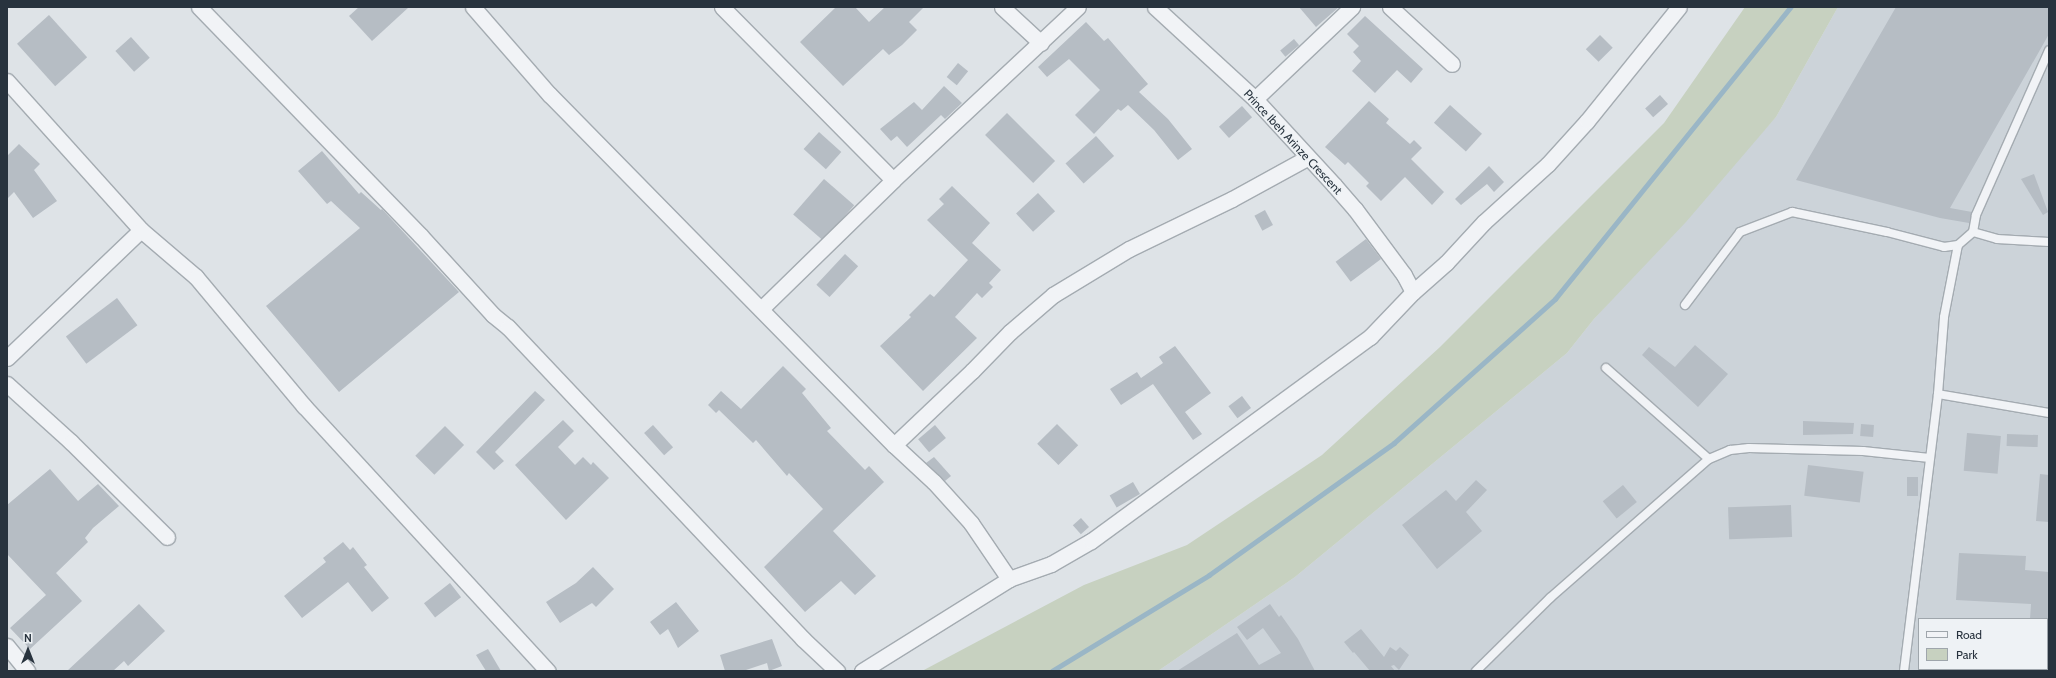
<!DOCTYPE html>
<html>
<head>
<meta charset="utf-8">
<style>
	body { margin:0 }
	#map { position:relative; width:2056px; height:678px; overflow:hidden; background:#dee3e7; font-family:Cabin,sans-serif }
	div>[style] { position:absolute }
	.built>* { inset:0; background:#ccd3d9 }
	.green>* { inset:0; background:#c7d1c0 }
	.stream>* { height:4.5px; margin:-2.25px; padding:0 2.25px; transform-origin:2.25px; border-radius:2.25px; background:#9ab6c6 }
	.building>* { inset:0; background:#b6bdc4; transform-origin:0 0 }
	.roads { filter:drop-shadow(1px 0 #a4abb1) drop-shadow(-1px 0 #a4abb1) drop-shadow(0 1px #a4abb1) drop-shadow(0 -1px #a4abb1) }
	.service>* { height:8px; margin:-4px; padding:0 4px; transform-origin:4px; border-radius:4px; background:#f1f3f6 }
	.minor>* { height:15px; margin:-7.5px; padding:0 7.5px; transform-origin:7.5px; border-radius:7.5px; background:#f1f3f6 }
	span { translate:-50% -50%; white-space:nowrap; text-align:center; line-height:1.15; -webkit-text-stroke:3px #eef2f5; paint-order:stroke }
	.street-label { font-size:12px; color:#28333e }
	.frame { position:absolute; inset:0; border:8px solid #28333e; pointer-events:none }
	.legend { position:absolute; left:1918px; top:618px; width:130px; height:52px; box-sizing:border-box; background:#eef2f5; border:1px solid #9fa6ac; margin:0; padding:5px 7px; list-style:none; font-size:12px; color:#28333e }
	.legend li { display:flex; align-items:center; gap:8px; height:20px }
	.legend b { width:20px; border:1px solid #9fa6ac }
	.north { position:absolute; left:8px; top:630px; width:40px; height:40px; -webkit-text-stroke:3px #eef2f5; paint-order:stroke; rotate:0deg; font-size:11px; font-weight:700; line-height:16px; text-align:center; color:#28333e }
	.north::after { content:''; display:block; margin:auto; width:14px; height:18px; background:#28333e; clip-path:polygon(50% 0,100% 100%,50% 72%,0 100%) }
</style>
</head>
<body>
<div id="map">
	<div class="built">
		<i style="clip-path:polygon(evenodd,1838px 7px,2049px 7px,2049px 671px,1158px 671px,1295px 577px,1567px 353px,1594px 319px,1776px 117px,1838px 7px,1919px 619px,2047px 619px,2047px 669px,1919px 669px,1919px 619px)"></i>
	</div>
	<div class="green">
		<i style="clip-path:polygon(1745px 7px,1838px 7px,1776px 117px,1686px 222px,1594px 319px,1567px 353px,1295px 577px,1158px 671px,922px 671px,1084px 585px,1187px 545px,1322px 455px,1440px 347px,1664px 123px)"></i>
	</div>
	<div class="stream">
		<i style="left:1052px;top:671px;width:184px;rotate:-31.4deg"></i>
		<i style="left:1209px;top:575px;width:227px;rotate:-35.5deg"></i>
		<i style="left:1394px;top:443px;width:216px;rotate:-41.8deg"></i>
		<i style="left:1555px;top:299px;width:375px;rotate:-51.1deg"></i>
	</div>
	<div class="building">
		<i style="clip-path:polygon(359px 7px,409px 7px,372px 41px,349px 16px)"></i>
		<i style="clip-path:polygon(836px 7px,855px 7px,869px 22px,885px 7px,924px 7px,909px 22px,917px 30px,902px 45px,889px 55px,883px 49px,843px 86px,800px 42px)"></i>
		<i style="clip-path:polygon(1299px 7px,1339px 7px,1316px 27px)"></i>
		<i style="clip-path:polygon(1896px 7px,2049px 7px,2049px 34px,1950px 208px,1972px 212px,1969px 223px,1940px 218px,1796px 180px)"></i>
		<i style="left:49px;top:15px;width:57px;height:43px;rotate:48deg"></i>
		<i style="clip-path:polygon(1365px 16px,1423px 69px,1411px 83px,1397px 70px,1375px 93px,1352px 71px,1361px 61px,1353px 52px,1359px 46px,1347px 34px)"></i>
		<i style="clip-path:polygon(1086px 22px,1104px 41px,1108px 38px,1148px 84px,1139px 92px,1168px 119px,1192px 149px,1178px 160px,1154px 130px,1128px 105px,1121px 111px,1118px 109px,1094px 134px,1075px 115px,1100px 90px,1069px 59px,1047px 77px,1038px 67px)"></i>
		<i style="left:1600px;top:35px;width:18px;height:20px;rotate:45deg"></i>
		<i style="left:131px;top:37px;width:28px;height:21px;rotate:48deg"></i>
		<i style="left:1294px;top:39px;width:8px;height:18px;rotate:50deg"></i>
		<i style="left:958px;top:63px;width:13px;height:18px;rotate:39deg"></i>
		<i style="clip-path:polygon(944px 86px,962px 103px,945px 119px,941px 115px,907px 147px,897px 136px,891px 141px,880px 129px,914px 102px,922px 110px)"></i>
		<i style="left:1660px;top:95px;width:12px;height:20px;rotate:48deg"></i>
		<i style="clip-path:polygon(1369px 101px,1389px 119px,1386px 123px,1410px 144px,1414px 140px,1422px 148px,1411px 159px,1444px 192px,1432px 205px,1405px 177px,1381px 201px,1366px 186px,1369px 183px,1348px 162px,1345px 165px,1325px 147px)"></i>
		<i style="left:1450px;top:105px;width:43px;height:24px;rotate:42deg"></i>
		<i style="left:1242px;top:106px;width:15px;height:31px;rotate:48deg"></i>
		<i style="left:1007px;top:113px;width:68px;height:31px;rotate:45deg"></i>
		<i style="left:819px;top:132px;width:30px;height:23px;rotate:42deg"></i>
		<i style="left:1096px;top:136px;width:27px;height:41px;rotate:48deg"></i>
		<i style="clip-path:polygon(19px 144px,40px 164px,34px 170px,57px 201px,33px 218px,14px 192px,7px 199px,7px 156px)"></i>
		<i style="clip-path:polygon(322px 151px,359px 194px,361px 192px,381px 210px,382px 209px,459px 292px,339px 392px,266px 306px,360px 228px,331px 201px,327px 204px,298px 171px)"></i>
		<i style="clip-path:polygon(1489px 166px,1504px 182px,1494px 192px,1487px 184px,1461px 205px,1455px 199px)"></i>
		<i style="clip-path:polygon(2034px 174px,2048px 212px,2043px 215px,2021px 179px)"></i>
		<i style="left:824px;top:179px;width:40px;height:47px;rotate:41deg"></i>
		<i style="clip-path:polygon(952px 186px,990px 223px,972px 243px,1001px 270px,989px 283px,993px 287px,982px 298px,977px 293px,955px 317px,977px 338px,923px 391px,880px 346px,911px 317px,909px 315px,930px 294px,934px 297px,968px 260px,927px 220px,944px 204px,939px 199px)"></i>
		<i style="left:1038px;top:193px;width:25px;height:30px;rotate:47deg"></i>
		<i style="left:1265px;top:210px;width:17px;height:12px;rotate:62deg"></i>
		<i style="left:1366px;top:239px;width:25px;height:38px;rotate:53deg"></i>
		<i style="left:845px;top:254px;width:18px;height:42px;rotate:43deg"></i>
		<i style="left:117px;top:298px;width:34px;height:64px;rotate:53deg"></i>
		<i style="clip-path:polygon(1695px 345px,1728px 374px,1698px 407px,1642px 355px,1649px 347px,1675px 367px)"></i>
		<i style="clip-path:polygon(1175px 346px,1211px 393px,1185px 412px,1202px 434px,1193px 440px,1153px 384px,1121px 405px,1110px 389px,1137px 372px,1141px 378px,1163px 363px,1159px 357px)"></i>
		<i style="clip-path:polygon(783px 366px,806px 389px,802px 393px,831px 428px,827px 431px,865px 470px,869px 466px,884px 482px,833px 531px,876px 576px,855px 595px,841px 581px,805px 612px,764px 567px,823px 509px,789px 473px,787px 476px,756px 440px,753px 443px,719px 410px,716px 413px,708px 405px,721px 391px,741px 409px)"></i>
		<i style="clip-path:polygon(535px 391px,545px 400px,495px 452px,504px 461px,494px 470px,476px 452px)"></i>
		<i style="left:1242px;top:396px;width:15px;height:17px;rotate:53deg"></i>
		<i style="clip-path:polygon(563px 420px,574px 431px,558px 447px,575px 465px,583px 457px,591px 465px,593px 462px,609px 478px,566px 520px,515px 465px)"></i>
		<i style="clip-path:polygon(1803px 421px,1854px 423px,1853px 434px,1803px 435px)"></i>
		<i style="left:1057px;top:424px;width:30px;height:28px;rotate:45deg"></i>
		<i style="left:1861px;top:424px;width:13px;height:12px;rotate:4deg"></i>
		<i style="left:653px;top:425px;width:30px;height:12px;rotate:48deg"></i>
		<i style="left:935px;top:425px;width:17px;height:22px;rotate:50deg"></i>
		<i style="left:445px;top:426px;width:27px;height:42px;rotate:45deg"></i>
		<i style="left:1967px;top:433px;width:34px;height:38px;rotate:5deg"></i>
		<i style="left:2007px;top:434px;width:31px;height:12px;rotate:2deg"></i>
		<i style="clip-path:polygon(934px 457px,951px 476px,945px 481px,926px 463px)"></i>
		<i style="left:1808px;top:465px;width:56px;height:31px;rotate:7deg"></i>
		<i style="clip-path:polygon(50px 469px,78px 501px,98px 484px,119px 506px,93px 528px,85px 538px,88px 542px,56px 573px,82px 601px,30px 649px,10px 628px,46px 595px,7px 554px,7px 505px)"></i>
		<i style="clip-path:polygon(2040px 474px,2049px 475px,2049px 522px,2036px 521px)"></i>
		<i style="left:1907px;top:477px;width:11px;height:19px"></i>
		<i style="clip-path:polygon(1476px 480px,1487px 490px,1466px 512px,1482px 531px,1437px 569px,1402px 525px,1446px 490px,1456px 501px)"></i>
		<i style="left:1133px;top:482px;width:14px;height:27px;rotate:60deg"></i>
		<i style="left:1623px;top:485px;width:22px;height:26px;rotate:51deg"></i>
		<i style="left:1791px;top:505px;width:32px;height:63px;rotate:88deg"></i>
		<i style="left:1081px;top:518px;width:12px;height:11px;rotate:48deg"></i>
		<i style="clip-path:polygon(343px 542px,350px 550px,353px 547px,367px 565px,364px 567px,389px 598px,372px 612px,348px 582px,302px 618px,284px 596px,326px 562px,323px 558px)"></i>
		<i style="clip-path:polygon(1959px 553px,2026px 556px,2025px 570px,2049px 572px,2049px 619px,2030px 619px,2031px 604px,1956px 600px)"></i>
		<i style="clip-path:polygon(593px 567px,614px 589px,596px 607px,592px 603px,560px 623px,546px 602px,576px 583px)"></i>
		<i style="left:450px;top:583px;width:18px;height:33px;rotate:52deg"></i>
		<i style="clip-path:polygon(676px 602px,699px 631px,678px 648px,668px 629px,660px 635px,650px 622px)"></i>
		<i style="clip-path:polygon(139px 604px,165px 631px,128px 666px,124px 661px,113px 671px,67px 671px)"></i>
		<i style="clip-path:polygon(1270px 604px,1279px 617px,1281px 615px,1298px 639px,1315px 671px,1177px 671px,1237px 633px,1259px 665px,1281px 653px,1263px 628px,1247px 640px,1237px 627px)"></i>
		<i style="clip-path:polygon(1361px 629px,1384px 657px,1390px 647px,1396px 651px,1400px 647px,1409px 655px,1399px 670px,1394px 665px,1391px 666px,1395px 671px,1370px 671px,1354px 652px,1353px 653px,1344px 642px)"></i>
		<i style="clip-path:polygon(772px 639px,782px 666px,769px 671px,767px 663px,743px 671px,725px 671px,720px 655px)"></i>
		<i style="clip-path:polygon(488px 649px,501px 671px,486px 671px,476px 655px)"></i>
	</div>
	<div class="roads">
		<div class="service">
			<i style="left:1973px;top:232px;width:25px;rotate:16deg"></i>
			<i style="left:1997px;top:239px;width:52px;rotate:3.3deg"></i>
			<i style="left:1685px;top:305px;width:91px;rotate:-53deg"></i>
			<i style="left:1740px;top:232px;width:56px;rotate:-21deg"></i>
			<i style="left:1792px;top:212px;width:97px;rotate:11.9deg"></i>
			<i style="left:1887px;top:232px;width:59px;rotate:14.7deg"></i>
			<i style="left:1944px;top:247px;width:14px;rotate:-8deg"></i>
			<i style="left:1606px;top:368px;width:137px;rotate:41.5deg"></i>
			<i style="left:1938px;top:394px;width:113px;rotate:9.7deg"></i>
			<i style="left:1476px;top:671px;width:104px;rotate:-44.6deg"></i>
			<i style="left:1550px;top:598px;width:211px;rotate:-41.2deg"></i>
			<i style="left:1709px;top:459px;width:23px;rotate:-23deg"></i>
			<i style="left:1730px;top:450px;width:19px;rotate:-6deg"></i>
			<i style="left:1749px;top:448px;width:114px;rotate:1.5deg"></i>
			<i style="left:1863px;top:451px;width:67px;rotate:6deg"></i>
			<i style="left:1904px;top:671px;width:279px;rotate:-83deg"></i>
			<i style="left:1938px;top:394px;width:77px;rotate:-85.5deg"></i>
			<i style="left:1944px;top:317px;width:73px;rotate:-79deg"></i>
			<i style="left:1958px;top:245px;width:20px;rotate:-41deg"></i>
			<i style="left:1973px;top:232px;width:17px;rotate:-80deg"></i>
			<i style="left:1976px;top:215px;width:180px;rotate:-66.1deg"></i>
		</div>
		<div class="minor">
			<i style="left:199px;top:7px;width:318px;rotate:45.9deg"></i>
			<i style="left:420px;top:235px;width:108px;rotate:47.6deg"></i>
			<i style="left:493px;top:315px;width:19px;rotate:39deg"></i>
			<i style="left:508px;top:327px;width:429px;rotate:46.6deg"></i>
			<i style="left:803px;top:639px;width:47px;rotate:43.3deg"></i>
			<i style="left:473px;top:7px;width:116px;rotate:48.9deg"></i>
			<i style="left:549px;top:94px;width:492px;rotate:45.5deg"></i>
			<i style="left:894px;top:445px;width:54px;rotate:42.8deg"></i>
			<i style="left:934px;top:482px;width:55px;rotate:47.9deg"></i>
			<i style="left:971px;top:523px;width:68px;rotate:55.8deg"></i>
			<i style="left:722px;top:7px;width:243px;rotate:45.3deg"></i>
			<i style="left:1002px;top:7px;width:53px;rotate:42.7deg"></i>
			<i style="left:1155px;top:7px;width:136px;rotate:42.6deg"></i>
			<i style="left:1255px;top:99px;width:117px;rotate:47.4deg"></i>
			<i style="left:1334px;top:185px;width:32px;rotate:49deg"></i>
			<i style="left:1355px;top:209px;width:82px;rotate:53.4deg"></i>
			<i style="left:1404px;top:275px;width:19px;rotate:62deg"></i>
			<i style="left:1390px;top:7px;width:84px;rotate:42.6deg"></i>
			<i style="left:7px;top:81px;width:200px;rotate:48deg"></i>
			<i style="left:141px;top:230px;width:72px;rotate:40.5deg"></i>
			<i style="left:196px;top:277px;width:168px;rotate:50.1deg"></i>
			<i style="left:304px;top:406px;width:360px;rotate:47.4deg"></i>
			<i style="left:1255px;top:99px;width:134px;rotate:-43.5deg"></i>
			<i style="left:761px;top:309px;width:185px;rotate:-44.3deg"></i>
			<i style="left:893px;top:180px;width:253px;rotate:-43.1deg"></i>
			<i style="left:7px;top:358px;width:185px;rotate:-43.7deg"></i>
			<i style="left:7px;top:384px;width:86px;rotate:42.2deg"></i>
			<i style="left:71px;top:442px;width:135px;rotate:44.7deg"></i>
			<i style="left:894px;top:445px;width:108px;rotate:-43.5deg"></i>
			<i style="left:972px;top:371px;width:54px;rotate:-45.7deg"></i>
			<i style="left:1010px;top:332px;width:57px;rotate:-40.7deg"></i>
			<i style="left:1053px;top:295px;width:89px;rotate:-31.2deg"></i>
			<i style="left:1129px;top:249px;width:114px;rotate:-25.9deg"></i>
			<i style="left:1232px;top:199px;width:85px;rotate:-28.7deg"></i>
			<i style="left:7px;top:646px;width:32px;rotate:51deg"></i>
			<i style="left:862px;top:671px;width:173px;rotate:-32deg"></i>
			<i style="left:1009px;top:579px;width:45px;rotate:-19.7deg"></i>
			<i style="left:1051px;top:564px;width:46px;rotate:-29.9deg"></i>
			<i style="left:1091px;top:541px;width:346px;rotate:-36.2deg"></i>
			<i style="left:1370px;top:337px;width:62px;rotate:-46.3deg"></i>
			<i style="left:1413px;top:292px;width:44px;rotate:-41.3deg"></i>
			<i style="left:1446px;top:263px;width:56px;rotate:-47.2deg"></i>
			<i style="left:1484px;top:222px;width:86px;rotate:-42.2deg"></i>
			<i style="left:1548px;top:164px;width:58px;rotate:-47.8deg"></i>
			<i style="left:1587px;top:121px;width:146px;rotate:-51.1deg"></i>
		</div>
	</div>
	<div class="street-label">
		<span style="left:1293px;top:142px;rotate:47deg">Prince Ibeh Arinze Crescent</span>
	</div>
	<div class="frame"></div>
	<ul class="legend">
	<li><b style="height:5px;background:#f1f3f6"></b>Road</li>
	<li><b style="height:11px;background:#c7d1c0"></b>Park</li>
	</ul>
	<div class="north">N</div>
</div>
</body>
</html>
